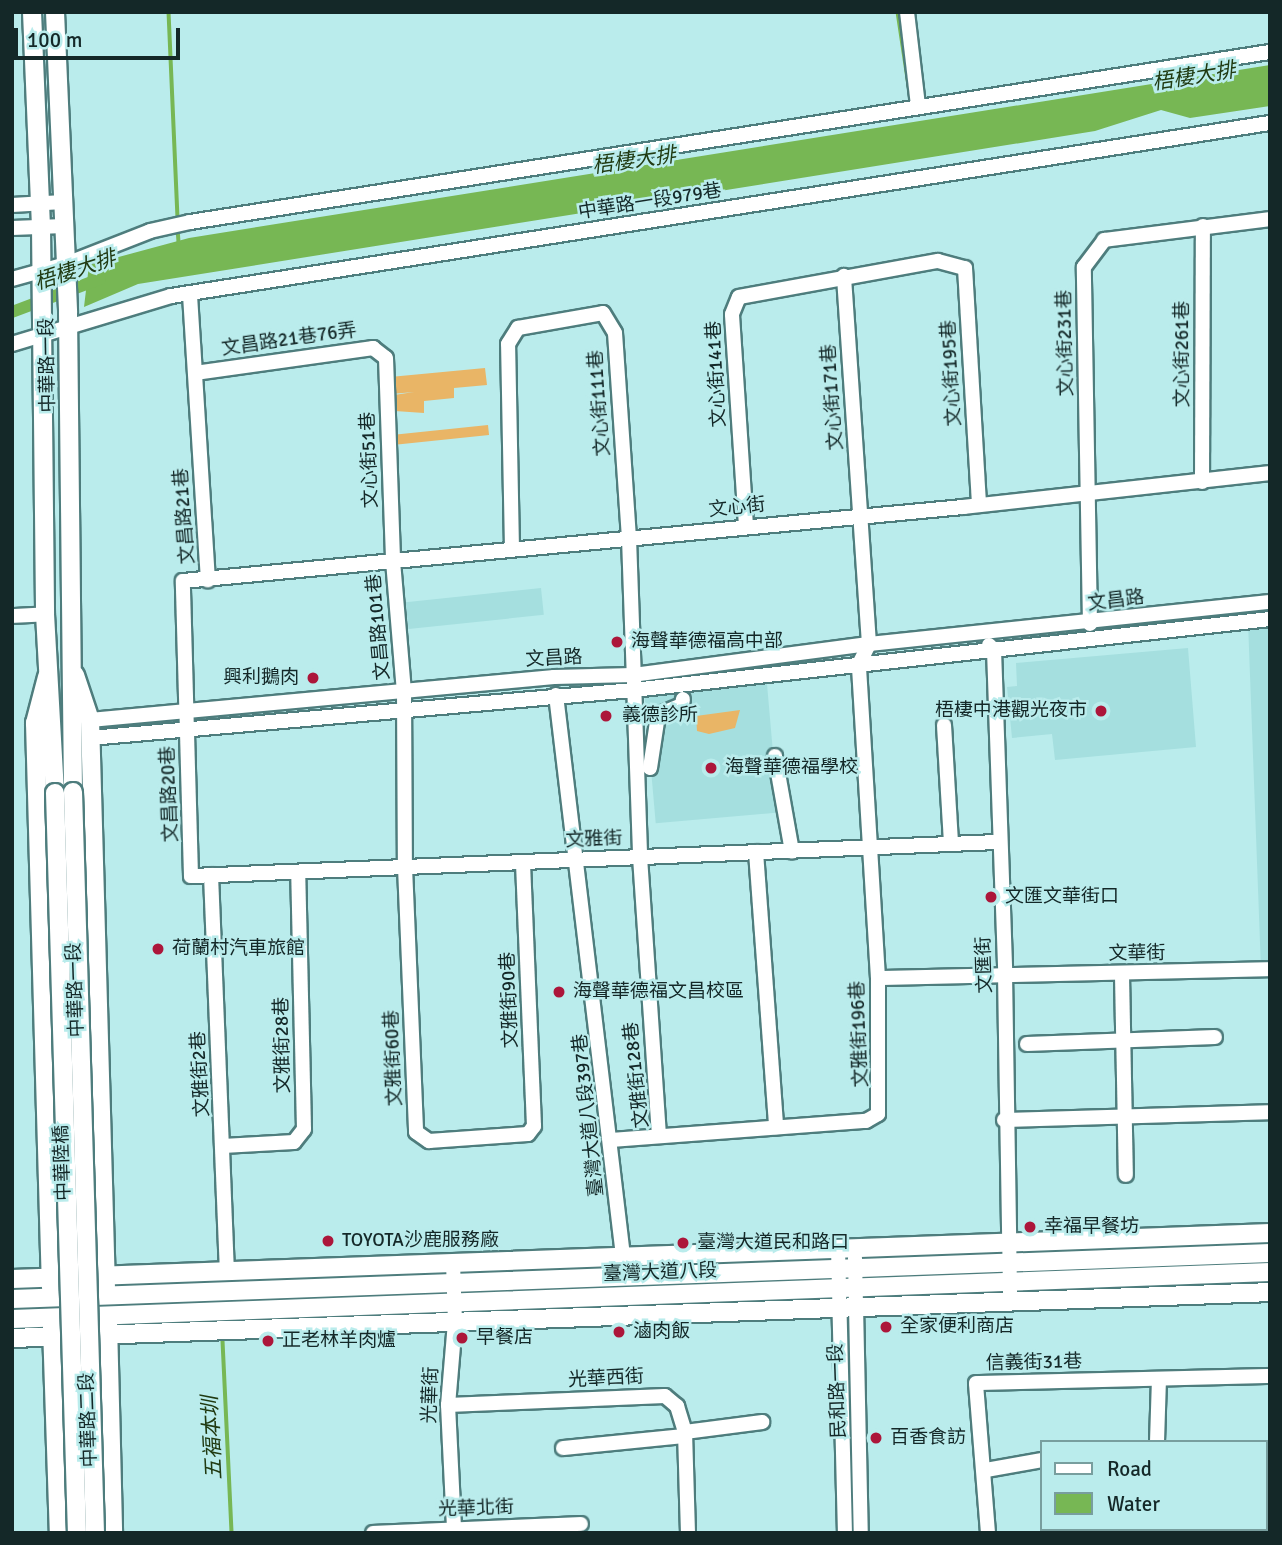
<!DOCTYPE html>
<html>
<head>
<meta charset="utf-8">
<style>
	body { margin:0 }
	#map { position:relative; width:1282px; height:1545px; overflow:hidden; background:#baecec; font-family:Signika,"Noto Sans TC",sans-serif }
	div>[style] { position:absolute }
	.built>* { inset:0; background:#a5dfdf; transform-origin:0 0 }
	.green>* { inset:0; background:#e9b566; transform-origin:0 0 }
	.water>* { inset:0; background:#77b754 }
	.stream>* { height:3.5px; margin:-1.75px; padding:0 1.75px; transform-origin:1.75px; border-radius:1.75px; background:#77b754 }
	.canal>* { height:12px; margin:-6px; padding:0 6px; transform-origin:6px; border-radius:6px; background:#77b754 }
	.roads { filter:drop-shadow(2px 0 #4e7d7d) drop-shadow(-2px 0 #4e7d7d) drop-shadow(0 2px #4e7d7d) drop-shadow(0 -2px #4e7d7d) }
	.minor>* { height:14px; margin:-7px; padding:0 7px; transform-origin:7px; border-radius:7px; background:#fff }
	.major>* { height:18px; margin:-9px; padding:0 9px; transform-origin:9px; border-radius:9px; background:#fff }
	.bridges { filter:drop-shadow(2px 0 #4e7d7d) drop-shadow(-2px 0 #4e7d7d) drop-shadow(0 2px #4e7d7d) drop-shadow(0 -2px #4e7d7d) }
	.major-bridge>* { height:18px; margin:-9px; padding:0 9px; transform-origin:9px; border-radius:9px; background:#fff }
	.dots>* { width:19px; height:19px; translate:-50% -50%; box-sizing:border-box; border:4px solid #baecec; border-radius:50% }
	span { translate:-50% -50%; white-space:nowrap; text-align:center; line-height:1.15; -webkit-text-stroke:5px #baecec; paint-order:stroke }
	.street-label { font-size:19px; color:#142828 }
	.poi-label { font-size:19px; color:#142828 }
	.left { translate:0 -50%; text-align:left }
	.right { translate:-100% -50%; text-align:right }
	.water-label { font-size:21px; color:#203a12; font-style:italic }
	.frame { position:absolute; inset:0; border:14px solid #142828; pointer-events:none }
	.legend { position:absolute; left:1040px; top:1440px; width:228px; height:91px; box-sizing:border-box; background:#baecec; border:2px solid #789e9e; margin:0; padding:9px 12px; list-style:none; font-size:21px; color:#142828 }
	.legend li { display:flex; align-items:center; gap:14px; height:35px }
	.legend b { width:35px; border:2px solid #789e9e }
	.scale { position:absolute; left:14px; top:28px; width:166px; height:32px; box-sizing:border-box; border:4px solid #142828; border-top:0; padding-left:9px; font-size:21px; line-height:24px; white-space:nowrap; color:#142828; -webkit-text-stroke:5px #baecec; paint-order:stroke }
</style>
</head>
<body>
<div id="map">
	<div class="built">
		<i style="left:541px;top:588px;width:27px;height:136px;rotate:84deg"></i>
		<i style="clip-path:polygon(1270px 620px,1270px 969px,1261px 969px,1248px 622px)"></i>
		<i style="clip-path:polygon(1188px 648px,1196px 747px,1055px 760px,1052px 734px,1012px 738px,1007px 687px,1017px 686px,1016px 663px)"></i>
		<i style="left:767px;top:684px;width:129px;height:123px;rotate:85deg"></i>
	</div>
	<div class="green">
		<i style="clip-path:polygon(485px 368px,487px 385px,454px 388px,454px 398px,424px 401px,424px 413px,395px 411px,394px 395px,414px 392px,391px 394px,390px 377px)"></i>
		<i style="left:488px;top:425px;width:10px;height:92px;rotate:84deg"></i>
		<i style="clip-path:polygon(740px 710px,735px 728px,709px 734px,697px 731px,696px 716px)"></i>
	</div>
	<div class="water">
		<i style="clip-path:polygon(1270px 65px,1270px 106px,1190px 118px,1161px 110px,1095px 131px,138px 284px,84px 307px,89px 265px,189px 238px)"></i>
	</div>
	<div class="stream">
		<i style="left:169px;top:12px;width:208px;rotate:87.5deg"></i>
		<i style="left:898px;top:12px;width:75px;rotate:81.5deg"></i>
		<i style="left:178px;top:228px;width:16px;rotate:86deg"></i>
		<i style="left:223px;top:1341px;width:192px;rotate:87.3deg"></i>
	</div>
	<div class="canal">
		<i style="left:12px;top:312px;width:94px;rotate:-20.6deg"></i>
	</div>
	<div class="roads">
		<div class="minor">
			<i style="left:907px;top:12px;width:95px;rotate:83.3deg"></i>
			<i style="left:12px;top:205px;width:51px;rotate:-3.4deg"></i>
			<i style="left:12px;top:228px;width:52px;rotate:-2.2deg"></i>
			<i style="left:12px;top:279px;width:56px;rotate:-15.5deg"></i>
			<i style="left:66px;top:264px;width:90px;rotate:-21.4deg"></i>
			<i style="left:150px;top:231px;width:41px;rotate:-12.7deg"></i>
			<i style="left:190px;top:222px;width:1093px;rotate:-8.95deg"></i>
			<i style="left:190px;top:295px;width:286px;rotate:86.4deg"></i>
			<i style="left:12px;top:344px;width:166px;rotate:-16.8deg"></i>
			<i style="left:171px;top:296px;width:1113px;rotate:-8.95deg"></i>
			<i style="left:195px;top:373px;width:180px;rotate:-8deg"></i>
			<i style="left:373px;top:348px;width:16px;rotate:38deg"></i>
			<i style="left:386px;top:358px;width:203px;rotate:88deg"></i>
			<i style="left:393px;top:561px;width:130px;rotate:85.2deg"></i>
			<i style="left:404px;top:691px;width:176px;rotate:89.7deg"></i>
			<i style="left:405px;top:867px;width:265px;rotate:87.6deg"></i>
			<i style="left:416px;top:1132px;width:16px;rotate:35deg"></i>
			<i style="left:429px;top:1141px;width:99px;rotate:-4deg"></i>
			<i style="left:528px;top:1134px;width:10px;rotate:-53deg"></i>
			<i style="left:534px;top:1126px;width:264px;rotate:-92.4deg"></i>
			<i style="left:1202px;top:482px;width:256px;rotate:-89.8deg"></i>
			<i style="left:746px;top:526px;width:212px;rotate:-93.8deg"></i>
			<i style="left:732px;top:314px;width:18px;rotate:-68deg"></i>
			<i style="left:739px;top:297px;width:202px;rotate:-10.3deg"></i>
			<i style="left:938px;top:261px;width:28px;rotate:15deg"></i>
			<i style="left:965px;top:268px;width:237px;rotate:86.6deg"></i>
			<i style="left:512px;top:549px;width:205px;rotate:-91.1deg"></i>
			<i style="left:508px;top:344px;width:19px;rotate:-58deg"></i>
			<i style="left:518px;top:328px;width:86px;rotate:-10deg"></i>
			<i style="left:603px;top:313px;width:23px;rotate:59deg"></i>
			<i style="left:615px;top:333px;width:205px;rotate:86.1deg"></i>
			<i style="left:629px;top:538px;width:319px;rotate:88deg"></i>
			<i style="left:640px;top:857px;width:278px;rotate:86.1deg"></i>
			<i style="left:12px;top:616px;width:33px;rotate:-3deg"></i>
			<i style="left:1090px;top:624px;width:357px;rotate:-91deg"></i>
			<i style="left:1084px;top:267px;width:34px;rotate:-53deg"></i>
			<i style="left:1104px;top:240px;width:167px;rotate:-7.2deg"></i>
			<i style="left:989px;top:645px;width:7px;rotate:45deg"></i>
			<i style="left:994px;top:650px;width:323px;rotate:88deg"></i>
			<i style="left:1005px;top:973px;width:329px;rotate:89.1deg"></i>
			<i style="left:556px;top:695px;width:565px;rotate:83.19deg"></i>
			<i style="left:623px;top:1256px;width:26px;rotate:127deg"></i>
			<i style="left:90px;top:720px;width:466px;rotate:-5.3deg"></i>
			<i style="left:554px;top:677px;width:79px;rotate:-1.5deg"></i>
			<i style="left:633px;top:675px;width:238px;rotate:-7.5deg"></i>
			<i style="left:869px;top:644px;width:403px;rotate:-6deg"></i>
			<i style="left:944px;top:725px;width:119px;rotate:86.6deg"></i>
			<i style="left:90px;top:738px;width:545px;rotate:-5.05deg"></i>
			<i style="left:633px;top:690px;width:641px;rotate:-6.36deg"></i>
			<i style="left:775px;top:756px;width:97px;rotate:79.9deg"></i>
			<i style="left:650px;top:768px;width:54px;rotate:-81.4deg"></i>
			<i style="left:658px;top:715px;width:26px;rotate:-23deg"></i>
			<i style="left:682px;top:705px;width:6px;rotate:-81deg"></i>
			<i style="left:997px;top:842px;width:807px;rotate:177.58deg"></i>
			<i style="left:191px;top:876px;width:295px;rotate:-91.6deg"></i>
			<i style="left:183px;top:581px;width:784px;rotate:-5.42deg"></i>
			<i style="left:963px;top:507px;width:309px;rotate:-6.3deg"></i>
			<i style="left:756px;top:852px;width:276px;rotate:85.8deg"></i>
			<i style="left:211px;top:875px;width:396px;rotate:87.7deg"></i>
			<i style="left:1122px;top:975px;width:200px;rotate:88.9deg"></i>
			<i style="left:878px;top:978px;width:392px;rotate:-1.3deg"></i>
			<i style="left:1027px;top:1044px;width:188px;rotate:-2.1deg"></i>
			<i style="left:1004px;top:1120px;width:266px;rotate:-1.7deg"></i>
			<i style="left:611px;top:1140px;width:256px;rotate:-4.3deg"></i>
			<i style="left:866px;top:1121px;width:14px;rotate:-30deg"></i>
			<i style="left:878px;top:1114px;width:136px;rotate:-90deg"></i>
			<i style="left:878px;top:978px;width:315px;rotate:-93.5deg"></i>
			<i style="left:859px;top:664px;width:22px;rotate:-63deg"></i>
			<i style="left:869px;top:644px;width:369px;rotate:-93.9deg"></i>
			<i style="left:223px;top:1146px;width:71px;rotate:-3.2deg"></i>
			<i style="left:294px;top:1142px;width:16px;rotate:-52deg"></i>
			<i style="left:304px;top:1129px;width:257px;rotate:-91.3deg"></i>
			<i style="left:838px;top:1248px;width:285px;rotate:88.6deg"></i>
			<i style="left:855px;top:1258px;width:275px;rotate:88.8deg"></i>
			<i style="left:453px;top:1262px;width:60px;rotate:88.1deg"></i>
			<i style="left:455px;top:1322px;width:83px;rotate:94.8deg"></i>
			<i style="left:448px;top:1405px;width:124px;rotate:87.2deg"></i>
			<i style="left:448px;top:1405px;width:217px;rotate:-2.4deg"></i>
			<i style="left:665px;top:1396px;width:16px;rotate:40deg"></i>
			<i style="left:677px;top:1406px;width:27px;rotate:73deg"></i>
			<i style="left:685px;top:1432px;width:101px;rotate:88.3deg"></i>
			<i style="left:685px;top:1432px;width:78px;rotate:-7.4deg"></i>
			<i style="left:1157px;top:1442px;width:63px;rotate:-88.2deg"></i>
			<i style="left:563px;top:1448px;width:122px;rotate:-5.7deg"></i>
			<i style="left:986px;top:1470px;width:57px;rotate:-10.1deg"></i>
			<i style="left:373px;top:1533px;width:208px;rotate:-2.5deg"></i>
			<i style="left:988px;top:1533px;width:150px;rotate:-94.6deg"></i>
			<i style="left:976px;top:1383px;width:294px;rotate:-1.4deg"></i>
			<i style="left:1154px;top:1533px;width:4px;rotate:-76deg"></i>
		</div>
		<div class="major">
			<i style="left:32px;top:12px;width:214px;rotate:87.6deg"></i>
			<i style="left:41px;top:226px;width:388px;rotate:89.4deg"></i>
			<i style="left:45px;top:614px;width:179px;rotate:86.8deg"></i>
			<i style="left:55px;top:12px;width:301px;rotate:87.5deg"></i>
			<i style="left:68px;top:313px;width:479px;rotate:89.4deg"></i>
			<i style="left:75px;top:675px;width:47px;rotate:71.6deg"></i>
			<i style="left:90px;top:720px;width:568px;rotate:88.39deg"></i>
			<i style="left:47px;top:677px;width:48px;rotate:104.6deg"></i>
			<i style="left:35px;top:723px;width:565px;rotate:88.38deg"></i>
			<i style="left:12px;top:1279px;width:1259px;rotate:-2.09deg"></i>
			<i style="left:12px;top:1299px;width:1259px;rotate:-2.09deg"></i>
			<i style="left:12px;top:1319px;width:1259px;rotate:-2.14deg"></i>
			<i style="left:108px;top:1323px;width:210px;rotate:88.6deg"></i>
			<i style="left:52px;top:1327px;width:206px;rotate:88.1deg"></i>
			<i style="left:12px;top:1338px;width:1259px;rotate:-2.09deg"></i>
		</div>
	</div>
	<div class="bridges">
		<div class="major-bridge">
			<i style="left:73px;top:792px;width:741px;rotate:88.3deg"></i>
			<i style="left:55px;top:793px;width:740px;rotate:88.3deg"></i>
		</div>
	</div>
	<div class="dots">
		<i style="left:617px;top:642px;background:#ac163a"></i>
		<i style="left:313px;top:678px;background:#ac163a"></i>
		<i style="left:1101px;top:711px;background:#ac163a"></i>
		<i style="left:606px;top:716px;background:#ac163a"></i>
		<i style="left:711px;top:768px;background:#ac163a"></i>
		<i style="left:991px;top:897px;background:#ac163a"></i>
		<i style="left:158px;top:949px;background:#ac163a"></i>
		<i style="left:559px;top:992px;background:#ac163a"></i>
		<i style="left:1030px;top:1227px;background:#ac163a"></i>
		<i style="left:328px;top:1241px;background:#ac163a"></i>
		<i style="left:683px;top:1243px;background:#ac163a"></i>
		<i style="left:886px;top:1327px;background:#ac163a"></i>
		<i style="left:619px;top:1332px;background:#ac163a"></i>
		<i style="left:462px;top:1338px;background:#ac163a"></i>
		<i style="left:268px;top:1341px;background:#ac163a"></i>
		<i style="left:876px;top:1438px;background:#ac163a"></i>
	</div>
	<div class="street-label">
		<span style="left:650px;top:202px;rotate:-9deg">中華路一段979巷</span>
		<span style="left:289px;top:340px;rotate:-8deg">文昌路21巷76弄</span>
		<span style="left:1066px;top:343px;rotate:-91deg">文心街231巷</span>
		<span style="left:1183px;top:354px;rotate:-90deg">文心街261巷</span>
		<span style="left:48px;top:365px;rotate:-91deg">中華路一段</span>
		<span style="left:952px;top:373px;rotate:-93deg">文心街195巷</span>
		<span style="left:717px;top:374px;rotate:-93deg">文心街141巷</span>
		<span style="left:833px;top:397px;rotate:-94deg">文心街171巷</span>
		<span style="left:600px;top:403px;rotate:-94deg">文心街111巷</span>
		<span style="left:370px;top:460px;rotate:-92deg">文心街51巷</span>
		<span style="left:737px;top:508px;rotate:-6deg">文心街</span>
		<span style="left:185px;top:516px;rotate:-94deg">文昌路21巷</span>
		<span style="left:1116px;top:601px;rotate:-7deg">文昌路</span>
		<span style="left:379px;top:627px;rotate:-95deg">文昌路101巷</span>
		<span style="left:554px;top:659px;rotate:-3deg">文昌路</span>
		<span style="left:170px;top:794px;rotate:-92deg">文昌路20巷</span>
		<span style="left:594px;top:840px;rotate:-2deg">文雅街</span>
		<span style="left:1137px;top:954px;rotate:-1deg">文華街</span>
		<span style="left:985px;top:965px;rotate:-92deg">文匯街</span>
		<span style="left:76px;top:990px;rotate:-92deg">中華路一段</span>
		<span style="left:510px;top:1000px;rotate:-92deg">文雅街90巷</span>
		<span style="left:860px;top:1034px;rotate:-92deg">文雅街196巷</span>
		<span style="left:283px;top:1045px;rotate:-91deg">文雅街28巷</span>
		<span style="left:394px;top:1058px;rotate:-92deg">文雅街60巷</span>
		<span style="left:201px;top:1074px;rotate:-93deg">文雅街2巷</span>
		<span style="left:637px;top:1075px;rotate:-96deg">文雅街128巷</span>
		<span style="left:589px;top:1115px;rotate:-96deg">臺灣大道八段397巷</span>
		<span style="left:63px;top:1163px;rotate:-92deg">中華陸橋</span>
		<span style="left:660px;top:1273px;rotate:-2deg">臺灣大道八段</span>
		<span style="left:1034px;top:1363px;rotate:-1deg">信義街31巷</span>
		<span style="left:606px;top:1379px;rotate:-3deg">光華西街</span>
		<span style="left:838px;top:1391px;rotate:-92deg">民和路一段</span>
		<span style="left:431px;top:1395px;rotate:-88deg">光華街</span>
		<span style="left:89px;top:1420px;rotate:-92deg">中華路二段</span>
		<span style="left:476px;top:1509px;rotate:-2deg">光華北街</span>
	</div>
	<div class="poi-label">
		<span class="left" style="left:631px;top:642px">海聲華德福高中部</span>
		<span class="right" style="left:299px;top:678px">興利鵝肉</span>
		<span class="right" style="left:1087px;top:711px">梧棲中港觀光夜市</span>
		<span class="left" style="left:622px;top:716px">義德診所</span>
		<span class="left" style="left:725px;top:768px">海聲華德福學校</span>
		<span class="left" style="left:1005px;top:897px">文匯文華街口</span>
		<span class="left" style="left:172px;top:949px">荷蘭村汽車旅館</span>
		<span class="left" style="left:573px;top:992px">海聲華德福文昌校區</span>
		<span class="left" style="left:1044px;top:1227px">幸福早餐坊</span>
		<span class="left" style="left:342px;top:1241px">TOYOTA沙鹿服務廠</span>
		<span class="left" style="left:697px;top:1243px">臺灣大道民和路口</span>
		<span class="left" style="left:900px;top:1327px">全家便利商店</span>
		<span class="left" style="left:633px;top:1332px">滷肉飯</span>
		<span class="left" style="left:476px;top:1338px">早餐店</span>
		<span class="left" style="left:282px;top:1341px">正老林羊肉爐</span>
		<span class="left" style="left:890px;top:1438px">百香食訪</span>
	</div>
	<div class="water-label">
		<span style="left:1194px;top:76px;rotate:-9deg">梧棲大排</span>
		<span style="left:634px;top:160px;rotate:-8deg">梧棲大排</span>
		<span style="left:75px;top:270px;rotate:-18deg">梧棲大排</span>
		<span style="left:212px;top:1438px;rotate:-93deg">五福本圳</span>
	</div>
	<div class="frame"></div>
	<ul class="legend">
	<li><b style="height:9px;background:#fff"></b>Road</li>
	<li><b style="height:19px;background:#77b754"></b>Water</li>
	</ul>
	<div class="scale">100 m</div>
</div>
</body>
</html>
